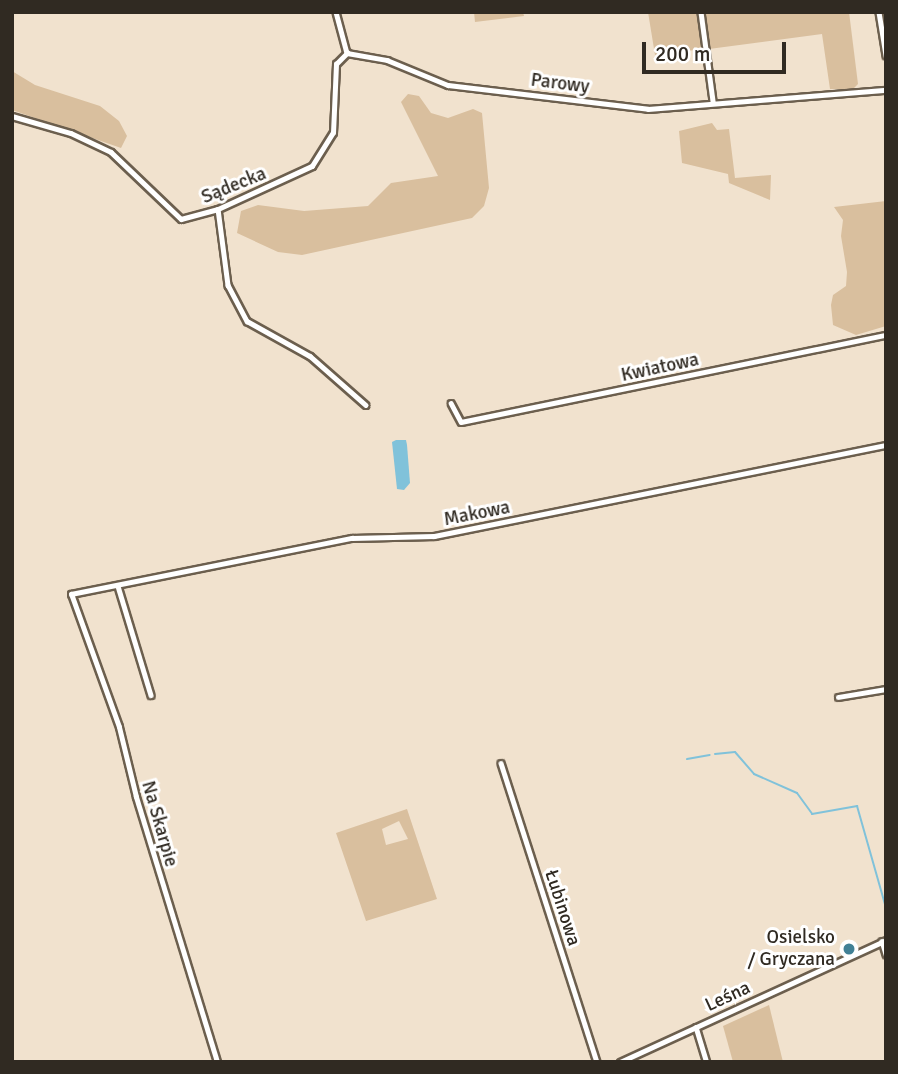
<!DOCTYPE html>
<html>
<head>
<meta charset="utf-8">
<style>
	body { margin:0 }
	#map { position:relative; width:898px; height:1074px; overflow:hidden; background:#f1e2ce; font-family:Signika,sans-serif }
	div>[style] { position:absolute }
	.green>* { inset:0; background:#d9bf9e }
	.water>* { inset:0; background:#80c2da }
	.stream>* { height:2px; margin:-1px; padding:0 1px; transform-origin:1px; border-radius:1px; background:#80c2da }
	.roads { filter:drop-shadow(2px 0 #6c5f4e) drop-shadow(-2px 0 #6c5f4e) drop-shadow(0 2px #6c5f4e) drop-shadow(0 -2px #6c5f4e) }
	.street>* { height:4.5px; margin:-2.25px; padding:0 2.25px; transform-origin:2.25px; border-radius:2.25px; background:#fff }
	.dots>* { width:19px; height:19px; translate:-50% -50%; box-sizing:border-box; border:4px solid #fff; border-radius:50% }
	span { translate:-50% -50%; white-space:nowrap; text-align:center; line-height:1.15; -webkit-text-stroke:6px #fff; paint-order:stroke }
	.street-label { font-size:19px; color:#302a22 }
	.poi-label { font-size:19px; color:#302a22 }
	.right { translate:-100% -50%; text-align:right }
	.frame { position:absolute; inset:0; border:14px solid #302a22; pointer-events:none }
	.scale { position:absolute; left:642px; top:42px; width:144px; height:32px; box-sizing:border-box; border:4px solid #302a22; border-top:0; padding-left:9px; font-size:21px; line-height:24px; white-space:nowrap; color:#302a22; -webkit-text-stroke:5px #fff; paint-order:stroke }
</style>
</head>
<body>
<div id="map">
	<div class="green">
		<i style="clip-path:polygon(474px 12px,523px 12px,524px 16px,475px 22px)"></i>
		<i style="clip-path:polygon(648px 12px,698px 12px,703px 49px,655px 55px)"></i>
		<i style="clip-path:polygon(705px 12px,849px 12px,858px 84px,853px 89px,830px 89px,822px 34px,709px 49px)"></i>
		<i style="clip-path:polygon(12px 71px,35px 85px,100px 106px,119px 121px,127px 136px,121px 148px,12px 110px)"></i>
		<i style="clip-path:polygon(408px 94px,419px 96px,431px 113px,448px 118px,473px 109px,482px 113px,489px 188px,484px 206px,472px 218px,302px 255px,278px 252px,237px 233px,241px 211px,258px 205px,304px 211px,368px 206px,391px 183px,438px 176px,401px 102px)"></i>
		<i style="clip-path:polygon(712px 123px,717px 130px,729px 129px,735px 178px,771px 175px,770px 200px,729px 183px,728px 174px,682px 163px,679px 131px)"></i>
		<i style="clip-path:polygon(886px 201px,886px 326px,856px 335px,833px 325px,831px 305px,833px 295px,846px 286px,847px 272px,841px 236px,843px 220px,834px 207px)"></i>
		<i style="clip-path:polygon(evenodd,407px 809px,437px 899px,366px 921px,336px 833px,407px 809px,399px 821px,408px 839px,386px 845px,382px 829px,399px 821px)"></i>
		<i style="clip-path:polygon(769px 1005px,783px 1062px,733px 1062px,723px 1026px)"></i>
	</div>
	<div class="water">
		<i style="clip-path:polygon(396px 440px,406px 440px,407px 445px,410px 483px,404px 490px,397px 489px,392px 442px)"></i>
	</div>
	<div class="stream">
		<i style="left:715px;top:754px;width:20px;rotate:-6deg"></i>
		<i style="left:735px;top:752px;width:29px;rotate:49deg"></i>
		<i style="left:754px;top:774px;width:47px;rotate:23.8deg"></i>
		<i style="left:797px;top:793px;width:26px;rotate:54deg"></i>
		<i style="left:812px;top:814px;width:46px;rotate:-10.1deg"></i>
		<i style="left:857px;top:806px;width:106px;rotate:74.1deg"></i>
		<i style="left:687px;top:759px;width:23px;rotate:-10deg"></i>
		<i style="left:885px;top:1062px;width:1px;rotate:-45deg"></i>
	</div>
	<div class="roads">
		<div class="street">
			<i style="left:336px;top:12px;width:42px;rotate:75deg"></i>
			<i style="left:701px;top:12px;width:90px;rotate:82.3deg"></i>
			<i style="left:879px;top:12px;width:44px;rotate:80.8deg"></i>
			<i style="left:12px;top:116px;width:61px;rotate:16.1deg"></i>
			<i style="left:71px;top:133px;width:44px;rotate:25.4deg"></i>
			<i style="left:111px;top:152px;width:97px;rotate:43.7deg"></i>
			<i style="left:181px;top:219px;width:38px;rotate:-15deg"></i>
			<i style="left:218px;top:209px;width:103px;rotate:-24.6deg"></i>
			<i style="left:312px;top:166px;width:39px;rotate:-58deg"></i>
			<i style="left:333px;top:133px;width:69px;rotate:-87.5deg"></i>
			<i style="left:336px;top:64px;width:16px;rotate:-45deg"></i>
			<i style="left:347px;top:53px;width:41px;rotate:9.9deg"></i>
			<i style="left:387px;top:60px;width:66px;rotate:22.3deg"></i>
			<i style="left:448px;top:85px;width:201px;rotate:6.8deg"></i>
			<i style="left:648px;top:109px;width:239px;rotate:-4.6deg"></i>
			<i style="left:218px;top:209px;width:77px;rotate:82.5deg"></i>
			<i style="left:228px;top:285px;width:41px;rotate:62.2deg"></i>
			<i style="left:247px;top:321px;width:72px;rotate:29.1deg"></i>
			<i style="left:310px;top:356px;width:74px;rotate:41.2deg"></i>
			<i style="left:451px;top:403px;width:21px;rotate:62deg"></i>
			<i style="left:461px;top:422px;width:434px;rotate:-11.6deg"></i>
			<i style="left:118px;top:586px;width:114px;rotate:73.2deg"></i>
			<i style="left:838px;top:697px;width:49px;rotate:-9.5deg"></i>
			<i style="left:501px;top:763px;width:314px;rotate:72.2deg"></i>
			<i style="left:882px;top:941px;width:14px;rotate:73deg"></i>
			<i style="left:696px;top:1027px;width:37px;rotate:73deg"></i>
			<i style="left:217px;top:1062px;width:277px;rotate:-107deg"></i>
			<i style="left:136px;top:797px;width:72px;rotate:-103.7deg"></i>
			<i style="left:119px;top:727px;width:141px;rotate:-109.8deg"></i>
			<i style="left:71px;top:594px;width:287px;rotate:-11.3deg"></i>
			<i style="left:352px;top:538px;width:82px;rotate:-1.4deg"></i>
			<i style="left:434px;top:536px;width:461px;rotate:-11.4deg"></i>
			<i style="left:620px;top:1062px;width:293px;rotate:-24.6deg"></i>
		</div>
	</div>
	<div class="dots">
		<i style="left:849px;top:949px;background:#418095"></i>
	</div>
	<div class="street-label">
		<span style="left:560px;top:84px;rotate:7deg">Parowy</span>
		<span style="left:234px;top:186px;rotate:-22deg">Sądecka</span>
		<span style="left:660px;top:368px;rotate:-12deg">Kwiatowa</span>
		<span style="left:477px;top:514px;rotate:-11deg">Makowa</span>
		<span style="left:159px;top:824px;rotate:74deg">Na Skarpie</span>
		<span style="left:562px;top:908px;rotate:72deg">Łubinowa</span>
		<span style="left:728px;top:997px;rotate:-25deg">Leśna</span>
	</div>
	<div class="poi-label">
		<span class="right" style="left:835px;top:949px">Osielsko<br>/ Gryczana</span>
	</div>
	<div class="frame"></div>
	<div class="scale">200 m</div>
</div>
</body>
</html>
